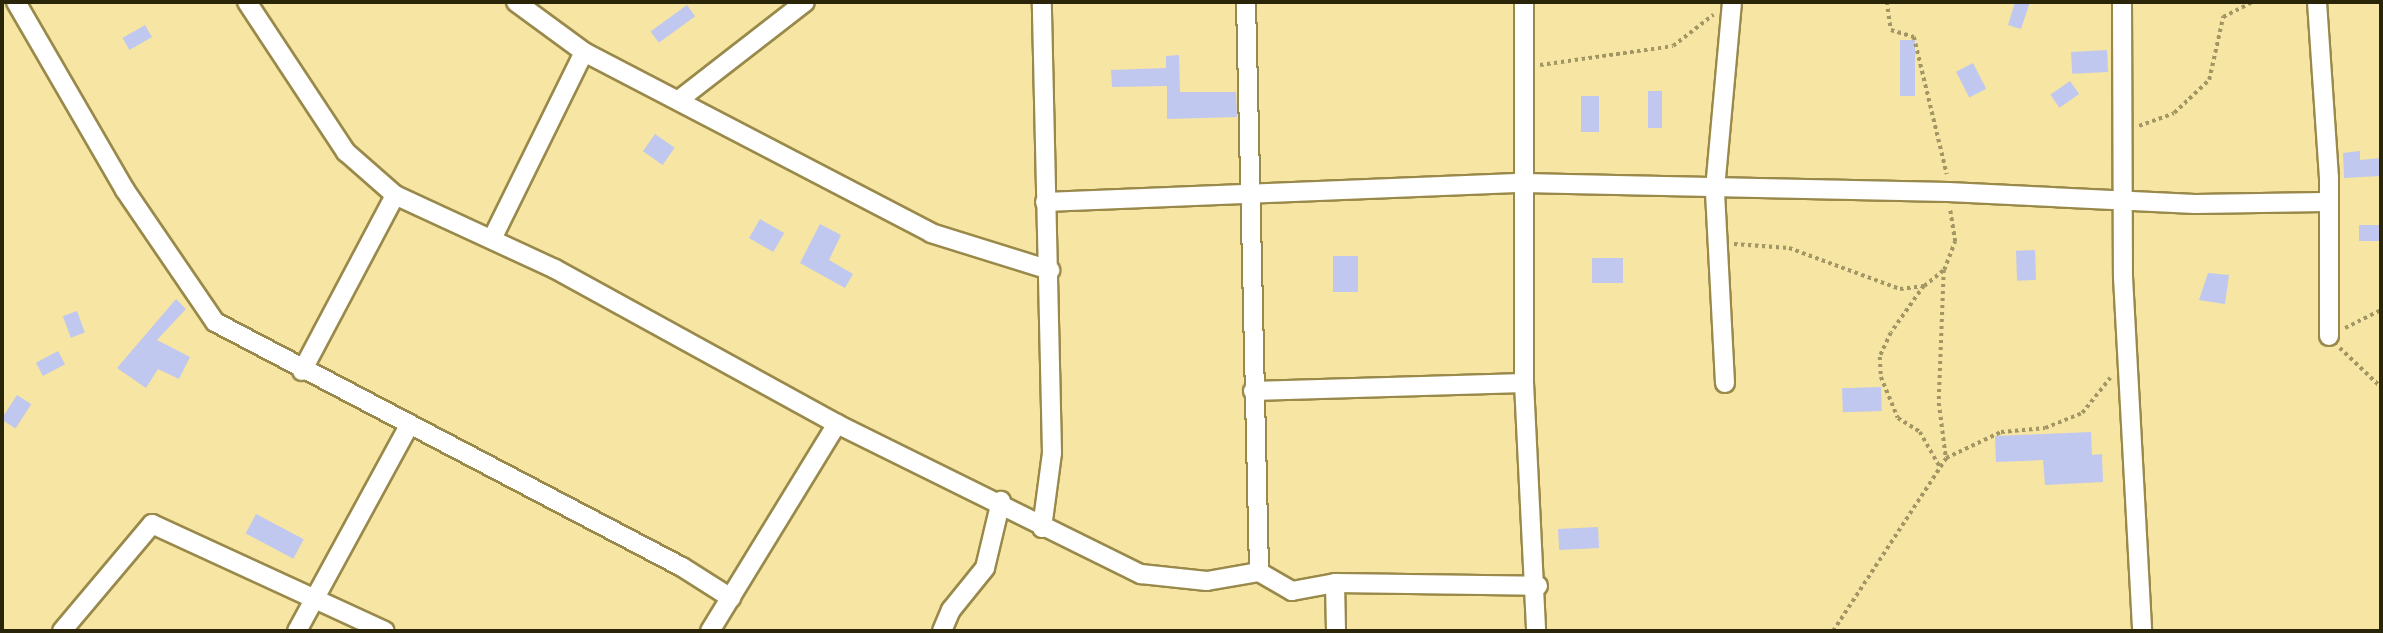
<!DOCTYPE html>
<html>
<head>
<meta charset="utf-8">
<style>
	body { margin:0 }
	#map { position:relative; width:2383px; height:633px; overflow:hidden; background:#f6e5a3; font-family:"Source Serif 4",serif }
	div>[style] { position:absolute }
	.building>* { inset:0; background:#c0c8ef; transform-origin:0 0 }
	.path>* { height:3.5px; margin-top:-1.75px; transform-origin:0; background:repeating-linear-gradient(90deg,#a29664 0 3.5px,transparent 0 7px) }
	.roads { filter:drop-shadow(2px 0 #99894a) drop-shadow(-2px 0 #99894a) drop-shadow(0 2px #99894a) drop-shadow(0 -2px #99894a) }
	.street>* { height:18px; margin:-9px; padding:0 9px; transform-origin:9px; border-radius:9px; background:#fff }
	span { translate:-50% -50%; white-space:nowrap; text-align:center; line-height:1.15; -webkit-text-stroke:7px #fff; paint-order:stroke }
	.frame { position:absolute; inset:0; border:4px solid #2a2409; pointer-events:none }
</style>
</head>
<body>
<div id="map">
	<div class="building">
		<i style="clip-path:polygon(2015px 2px,2030px 2px,2021px 29px,2008px 25px)"></i>
		<i style="left:687px;top:5px;width:14px;height:45px;rotate:54deg"></i>
		<i style="left:145px;top:25px;width:14px;height:26px;rotate:60deg"></i>
		<i style="left:1900px;top:40px;width:15px;height:56px"></i>
		<i style="left:2107px;top:50px;width:22px;height:36px;rotate:87deg"></i>
		<i style="clip-path:polygon(1179px 55px,1180px 92px,1236px 92px,1237px 117px,1167px 119px,1167px 86px,1112px 87px,1111px 70px,1166px 68px,1166px 56px)"></i>
		<i style="left:1973px;top:63px;width:29px;height:19px;rotate:63deg"></i>
		<i style="left:2070px;top:81px;width:16px;height:24px;rotate:55deg"></i>
		<i style="left:1648px;top:91px;width:14px;height:37px"></i>
		<i style="left:1581px;top:96px;width:18px;height:36px"></i>
		<i style="left:655px;top:134px;width:24px;height:21px;rotate:35deg"></i>
		<i style="clip-path:polygon(2360px 151px,2360px 160px,2381px 158px,2381px 176px,2344px 178px,2343px 153px)"></i>
		<i style="left:760px;top:219px;width:28px;height:22px;rotate:30deg"></i>
		<i style="clip-path:polygon(820px 224px,841px 235px,829px 260px,853px 274px,845px 288px,800px 263px)"></i>
		<i style="left:2381px;top:225px;width:16px;height:22px;rotate:90deg"></i>
		<i style="left:2035px;top:250px;width:30px;height:19px;rotate:88deg"></i>
		<i style="left:1358px;top:256px;width:36px;height:25px;rotate:90deg"></i>
		<i style="left:1592px;top:258px;width:31px;height:25px"></i>
		<i style="clip-path:polygon(2208px 273px,2229px 275px,2225px 304px,2199px 300px)"></i>
		<i style="clip-path:polygon(176px 299px,186px 309px,157px 340px,190px 357px,179px 379px,158px 369px,146px 388px,117px 368px)"></i>
		<i style="left:77px;top:311px;width:23px;height:15px;rotate:70deg"></i>
		<i style="left:58px;top:351px;width:15px;height:25px;rotate:62deg"></i>
		<i style="left:1881px;top:387px;width:24px;height:39px;rotate:88deg"></i>
		<i style="left:17px;top:395px;width:17px;height:29px;rotate:33deg"></i>
		<i style="clip-path:polygon(2091px 432px,2092px 455px,2102px 454px,2103px 482px,2045px 485px,2043px 460px,1996px 462px,1995px 436px)"></i>
		<i style="left:256px;top:514px;width:54px;height:22px;rotate:28deg"></i>
		<i style="left:1598px;top:527px;width:21px;height:40px;rotate:87deg"></i>
	</div>
	<div class="path">
		<i style="left:1887px;top:2px;width:28px;rotate:82deg"></i>
		<i style="left:1891px;top:30px;width:24px;rotate:17deg"></i>
		<i style="left:1914px;top:37px;width:141px;rotate:76.5deg"></i>
		<i style="left:1540px;top:65px;width:134px;rotate:-8.1deg"></i>
		<i style="left:1673px;top:46px;width:51px;rotate:-37.8deg"></i>
		<i style="left:2139px;top:126px;width:37px;rotate:-20deg"></i>
		<i style="left:2174px;top:113px;width:48px;rotate:-43.3deg"></i>
		<i style="left:2209px;top:80px;width:65px;rotate:-77.5deg"></i>
		<i style="left:2223px;top:17px;width:33px;rotate:-27deg"></i>
		<i style="left:1734px;top:244px;width:55px;rotate:4.2deg"></i>
		<i style="left:1789px;top:248px;width:118px;rotate:20.3deg"></i>
		<i style="left:1900px;top:289px;width:24px;rotate:-7deg"></i>
		<i style="left:1924px;top:286px;width:26px;rotate:-39deg"></i>
		<i style="left:1944px;top:270px;width:30px;rotate:-69deg"></i>
		<i style="left:1955px;top:242px;width:33px;rotate:-99deg"></i>
		<i style="left:1944px;top:270px;width:133px;rotate:92.2deg"></i>
		<i style="left:1939px;top:403px;width:55px;rotate:82.7deg"></i>
		<i style="left:1924px;top:286px;width:57px;rotate:125.1deg"></i>
		<i style="left:1891px;top:333px;width:26px;rotate:115deg"></i>
		<i style="left:1880px;top:357px;width:20px;rotate:87deg"></i>
		<i style="left:1881px;top:377px;width:44px;rotate:67.5deg"></i>
		<i style="left:1898px;top:418px;width:26px;rotate:32deg"></i>
		<i style="left:1920px;top:432px;width:40px;rotate:60.3deg"></i>
		<i style="left:2345px;top:328px;width:40px;rotate:-26.6deg"></i>
		<i style="left:2340px;top:348px;width:57px;rotate:43.6deg"></i>
		<i style="left:1833px;top:631px;width:207px;rotate:-56.8deg"></i>
		<i style="left:1946px;top:458px;width:61px;rotate:-25.3deg"></i>
		<i style="left:2001px;top:432px;width:44px;rotate:-5.2deg"></i>
		<i style="left:2045px;top:428px;width:40px;rotate:-22deg"></i>
		<i style="left:2082px;top:413px;width:45px;rotate:-51.3deg"></i>
	</div>
	<div class="roads">
		<div class="street">
			<i style="left:16px;top:2px;width:217px;rotate:59.9deg"></i>
			<i style="left:125px;top:190px;width:160px;rotate:55.7deg"></i>
			<i style="left:215px;top:322px;width:527px;rotate:27.68deg"></i>
			<i style="left:682px;top:567px;width:58px;rotate:32.3deg"></i>
			<i style="left:247px;top:2px;width:180px;rotate:56.6deg"></i>
			<i style="left:346px;top:152px;width:65px;rotate:41.3deg"></i>
			<i style="left:395px;top:195px;width:176px;rotate:24.8deg"></i>
			<i style="left:555px;top:269px;width:322px;rotate:28.8deg"></i>
			<i style="left:837px;top:424px;width:339px;rotate:26.3deg"></i>
			<i style="left:1141px;top:574px;width:66px;rotate:6.1deg"></i>
			<i style="left:1207px;top:581px;width:53px;rotate:-9.8deg"></i>
			<i style="left:1259px;top:572px;width:38px;rotate:30deg"></i>
			<i style="left:1292px;top:591px;width:44px;rotate:-10.5deg"></i>
			<i style="left:1335px;top:583px;width:203px;rotate:0.8deg"></i>
			<i style="left:516px;top:2px;width:84px;rotate:36.3deg"></i>
			<i style="left:584px;top:52px;width:391px;rotate:27.5deg"></i>
			<i style="left:931px;top:233px;width:125px;rotate:17.3deg"></i>
			<i style="left:1246px;top:2px;width:570px;rotate:88.69deg"></i>
			<i style="left:1524px;top:2px;width:381px;rotate:90deg"></i>
			<i style="left:1524px;top:383px;width:248px;rotate:87.2deg"></i>
			<i style="left:2122px;top:2px;width:275px;rotate:89.8deg"></i>
			<i style="left:2123px;top:277px;width:355px;rotate:86.9deg"></i>
			<i style="left:2317px;top:2px;width:176px;rotate:86.1deg"></i>
			<i style="left:2329px;top:178px;width:158px;rotate:90deg"></i>
			<i style="left:680px;top:99px;width:158px;rotate:-37.8deg"></i>
			<i style="left:1045px;top:202px;width:478px;rotate:-2.3deg"></i>
			<i style="left:1523px;top:183px;width:425px;rotate:1.2deg"></i>
			<i style="left:1948px;top:192px;width:247px;rotate:2.8deg"></i>
			<i style="left:2195px;top:204px;width:130px;rotate:-0.9deg"></i>
			<i style="left:492px;top:239px;width:208px;rotate:-63.8deg"></i>
			<i style="left:302px;top:371px;width:199px;rotate:-62.1deg"></i>
			<i style="left:1725px;top:383px;width:194px;rotate:-93deg"></i>
			<i style="left:1715px;top:189px;width:188px;rotate:-84.8deg"></i>
			<i style="left:1253px;top:391px;width:271px;rotate:-1.7deg"></i>
			<i style="left:1042px;top:528px;width:76px;rotate:-82.4deg"></i>
			<i style="left:1052px;top:453px;width:451px;rotate:-91.3deg"></i>
			<i style="left:1335px;top:583px;width:48px;rotate:88.8deg"></i>
			<i style="left:62px;top:631px;width:140px;rotate:-49.9deg"></i>
			<i style="left:152px;top:524px;width:256px;rotate:24.7deg"></i>
			<i style="left:297px;top:631px;width:234px;rotate:-61.4deg"></i>
			<i style="left:710px;top:631px;width:243px;rotate:-58.5deg"></i>
			<i style="left:942px;top:631px;width:23px;rotate:-67deg"></i>
			<i style="left:951px;top:610px;width:54px;rotate:-51deg"></i>
			<i style="left:985px;top:568px;width:69px;rotate:-76.6deg"></i>
		</div>
	</div>
	<div class="frame"></div>
</div>
</body>
</html>
